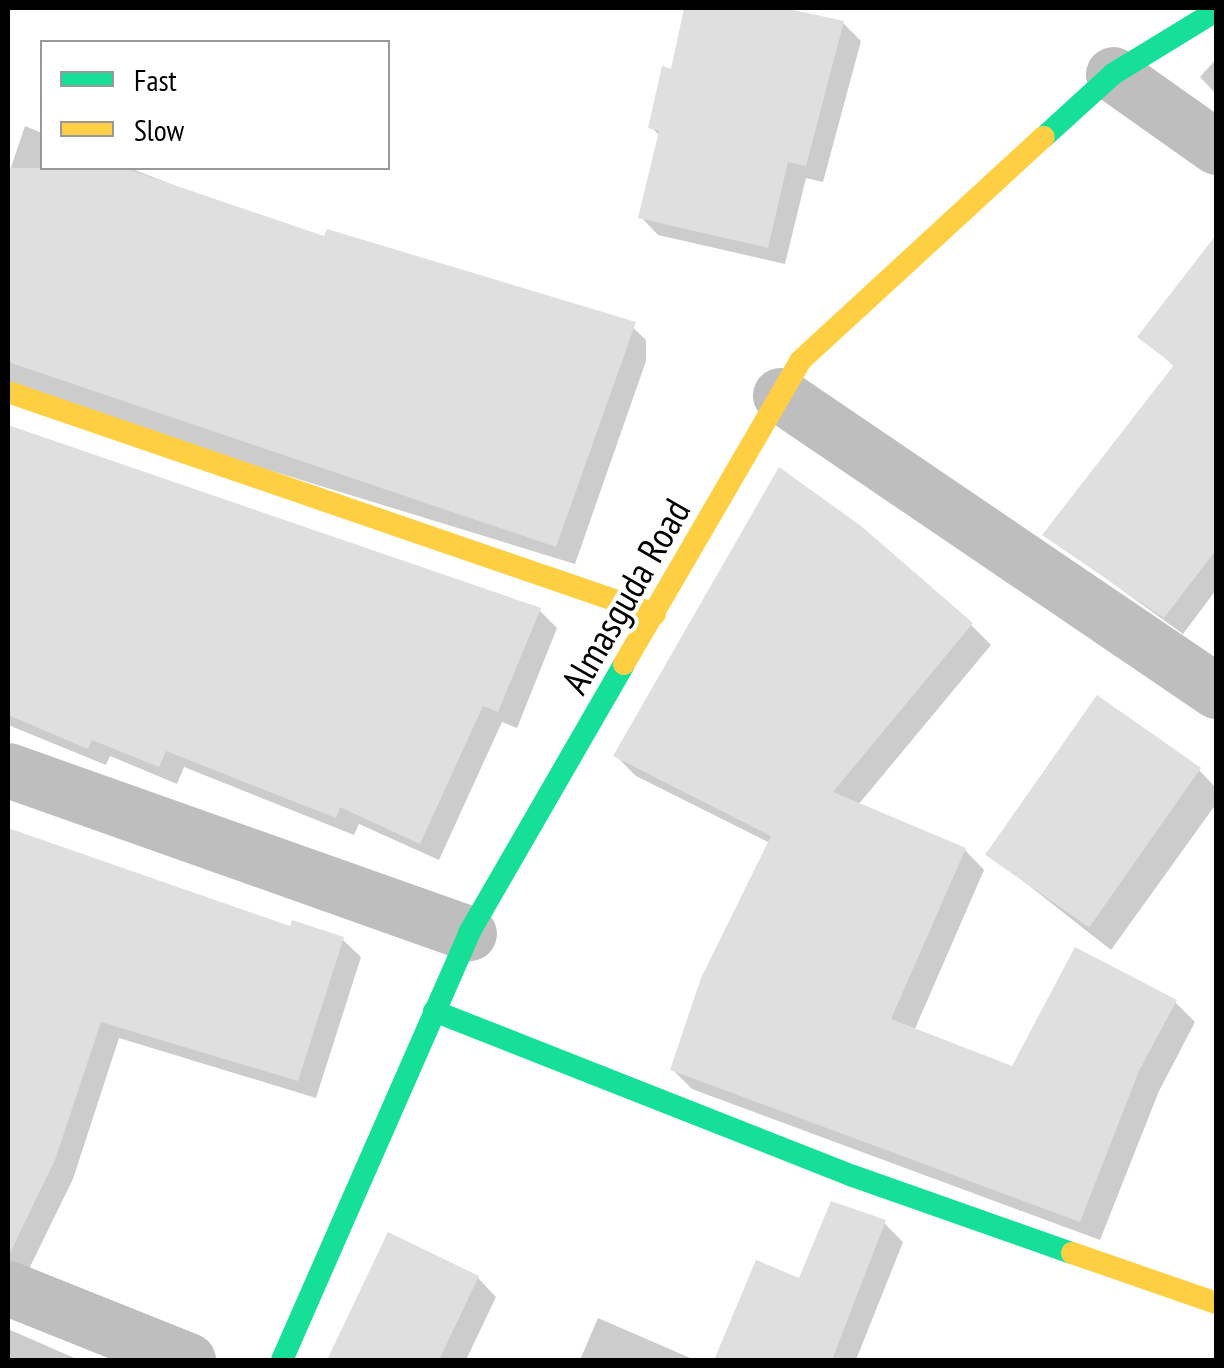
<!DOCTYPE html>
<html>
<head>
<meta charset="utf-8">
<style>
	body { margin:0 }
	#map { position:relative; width:1224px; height:1368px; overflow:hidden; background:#fff; font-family:"PT Sans Narrow",sans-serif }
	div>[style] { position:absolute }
	.shadow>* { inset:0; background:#0003 }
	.building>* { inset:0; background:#dfdfdf; transform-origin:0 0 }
	.street>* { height:55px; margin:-27.5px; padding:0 27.5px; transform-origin:27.5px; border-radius:27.5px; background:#bebebe }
	.fast>* { height:22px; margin:-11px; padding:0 11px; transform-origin:11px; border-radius:11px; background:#16e098 }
	.slow>* { height:22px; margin:-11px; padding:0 11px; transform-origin:11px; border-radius:11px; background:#ffcf43 }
	span { translate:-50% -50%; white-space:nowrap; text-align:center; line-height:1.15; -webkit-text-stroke:8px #fff; paint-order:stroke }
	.street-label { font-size:38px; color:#000 }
	.frame { position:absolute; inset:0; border:10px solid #000; pointer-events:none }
	.legend { position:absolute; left:40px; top:40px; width:350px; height:130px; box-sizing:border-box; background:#fff; border:2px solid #999; margin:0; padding:12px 18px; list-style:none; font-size:30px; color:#000 }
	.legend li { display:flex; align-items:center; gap:20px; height:50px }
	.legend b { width:50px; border:2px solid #999 }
</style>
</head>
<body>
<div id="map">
	<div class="shadow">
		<i style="clip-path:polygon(687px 8px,773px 8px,843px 23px,861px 41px,823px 182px,806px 178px,785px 264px,658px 235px,641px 217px,660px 136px,651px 127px,673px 72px)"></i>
		<i style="clip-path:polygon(1216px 59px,1216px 94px,1200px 77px)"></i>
		<i style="clip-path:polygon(25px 126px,42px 133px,42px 168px,130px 168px,252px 216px,627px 322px,646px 340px,646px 361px,575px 564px,8px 390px,8px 176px)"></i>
		<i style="clip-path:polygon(1216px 239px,1216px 590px,1183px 634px,1046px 535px,1175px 367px,1141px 337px)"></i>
		<i style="clip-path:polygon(8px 427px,539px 610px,557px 628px,517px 728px,502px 722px,439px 860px,359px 824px,354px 835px,184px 767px,177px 784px,110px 756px,106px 765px,8px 725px)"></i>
		<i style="clip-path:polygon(971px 625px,991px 645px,858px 805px,965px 850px,984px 870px,914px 1031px,1013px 1069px,1175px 1002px,1195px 1022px,1159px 1091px,1100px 1240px,692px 1089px,672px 1069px,770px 843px,636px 776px,616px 756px)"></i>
		<i style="clip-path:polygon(1199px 770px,1216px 788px,1216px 804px,1111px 950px,986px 852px)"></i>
		<i style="clip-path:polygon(8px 834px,291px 929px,342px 939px,361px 957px,316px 1098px,119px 1038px,73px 1179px,26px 1275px,8px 1282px)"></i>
		<i style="clip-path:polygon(884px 1223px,903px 1242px,856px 1360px,717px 1360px,758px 1263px,800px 1281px)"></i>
		<i style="clip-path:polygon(389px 1235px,478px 1278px,496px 1297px,466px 1360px,329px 1360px)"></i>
		<i style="clip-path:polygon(598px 1318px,695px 1360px,580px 1360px)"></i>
		<i style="clip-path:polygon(8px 1329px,79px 1360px,8px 1360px)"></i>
	</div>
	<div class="building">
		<i style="clip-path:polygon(684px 8px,784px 8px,844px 21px,806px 166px,788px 162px,768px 248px,638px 218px,659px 131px,648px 128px,662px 66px,671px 69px)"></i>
		<i style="clip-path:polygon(8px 168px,124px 168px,324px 236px,327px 229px,636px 322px,556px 547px,8px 362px)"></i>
		<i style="clip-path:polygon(1216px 235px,1216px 550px,1164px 618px,1042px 535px,1174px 365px,1137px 337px)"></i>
		<i style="clip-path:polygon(8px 425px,541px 608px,498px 712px,483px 706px,420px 844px,340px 807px,336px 818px,166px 751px,159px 767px,92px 740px,88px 749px,8px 715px)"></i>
		<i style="clip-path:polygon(779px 467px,861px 526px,973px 623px,833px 792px,966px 848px,891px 1019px,1012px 1066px,1075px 947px,1177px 1000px,1139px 1071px,1080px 1222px,670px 1070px,701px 978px,771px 836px,613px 756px)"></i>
		<i style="left:1097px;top:695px;width:127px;height:195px;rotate:35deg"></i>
		<i style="clip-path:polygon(8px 828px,290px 926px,292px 920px,344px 937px,298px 1081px,101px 1022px,55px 1160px,8px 1257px)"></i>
		<i style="clip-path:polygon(831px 1201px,886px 1220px,832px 1360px,714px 1360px,756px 1260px,799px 1278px)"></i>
		<i style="clip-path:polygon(388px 1232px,479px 1276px,439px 1360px,327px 1360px)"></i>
	</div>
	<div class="street">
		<i style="left:1113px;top:74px;width:126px;rotate:35.3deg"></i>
		<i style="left:780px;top:395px;width:527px;rotate:34.17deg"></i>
		<i style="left:8px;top:770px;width:489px;rotate:19.5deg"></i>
		<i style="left:8px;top:1288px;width:194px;rotate:21.8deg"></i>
	</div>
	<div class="fast">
		<i style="left:1044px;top:137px;width:93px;rotate:-42.4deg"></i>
		<i style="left:1113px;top:74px;width:121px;rotate:-31.5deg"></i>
		<i style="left:434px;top:1011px;width:450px;rotate:21.5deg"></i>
		<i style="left:853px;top:1176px;width:232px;rotate:19.4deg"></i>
		<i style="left:282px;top:1360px;width:466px;rotate:-66.3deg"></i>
		<i style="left:469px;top:933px;width:310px;rotate:-60deg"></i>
	</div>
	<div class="slow">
		<i style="left:8px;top:392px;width:684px;rotate:18.94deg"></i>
		<i style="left:624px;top:664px;width:350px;rotate:-59.8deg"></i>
		<i style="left:800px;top:361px;width:331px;rotate:-42.6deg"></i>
		<i style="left:1072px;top:1253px;width:152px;rotate:19.1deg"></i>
	</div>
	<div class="street-label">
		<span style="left:625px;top:596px;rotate:-60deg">Almasguda Road</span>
	</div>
	<div class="frame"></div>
	<ul class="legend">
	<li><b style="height:12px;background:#16e098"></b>Fast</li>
	<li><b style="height:12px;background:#ffcf43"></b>Slow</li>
	</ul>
</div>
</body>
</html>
